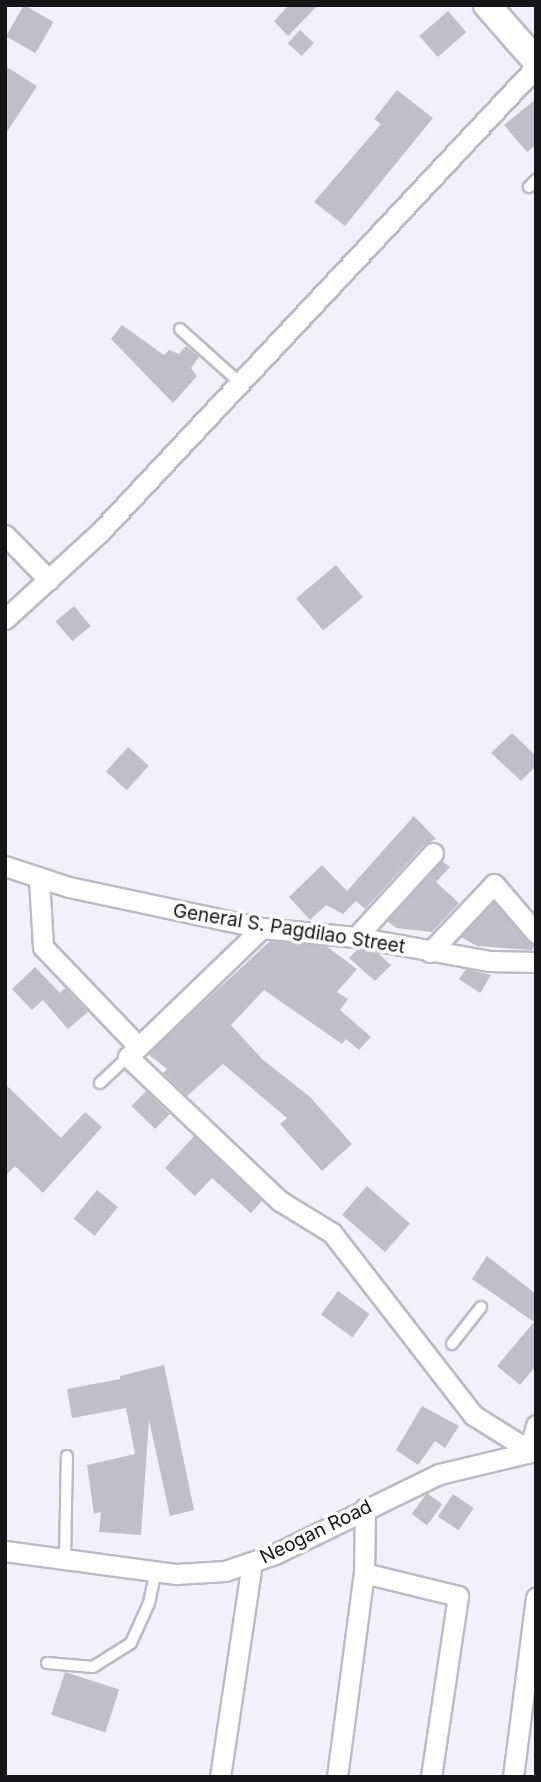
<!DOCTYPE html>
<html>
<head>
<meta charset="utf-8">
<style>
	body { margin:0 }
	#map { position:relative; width:541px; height:1782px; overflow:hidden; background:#f1f0fb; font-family:Inter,sans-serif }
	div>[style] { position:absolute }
	.building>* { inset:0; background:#c0bfc9; transform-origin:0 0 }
	.roads { filter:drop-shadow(2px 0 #bbbbc5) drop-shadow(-2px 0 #bbbbc5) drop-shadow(0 2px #bbbbc5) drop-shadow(0 -2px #bbbbc5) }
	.lane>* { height:10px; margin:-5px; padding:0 5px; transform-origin:5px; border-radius:5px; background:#fff }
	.street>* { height:19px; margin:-9.5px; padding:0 9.5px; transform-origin:9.5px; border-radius:9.5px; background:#fff }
	.secondary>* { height:26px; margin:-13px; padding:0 13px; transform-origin:13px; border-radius:13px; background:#fff }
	span { translate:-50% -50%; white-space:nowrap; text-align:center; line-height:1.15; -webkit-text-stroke:7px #fff; paint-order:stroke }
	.street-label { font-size:19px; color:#151518 }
	.frame { position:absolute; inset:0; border:7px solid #151518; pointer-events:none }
</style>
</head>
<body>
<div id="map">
	<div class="building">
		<i style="left:24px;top:5px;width:34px;height:36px;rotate:30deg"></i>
		<i style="clip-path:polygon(289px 5px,318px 5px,288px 36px,274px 21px)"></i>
		<i style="left:448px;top:11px;width:28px;height:38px;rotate:49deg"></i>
		<i style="left:300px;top:30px;width:19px;height:18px;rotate:43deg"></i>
		<i style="clip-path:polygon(5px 66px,37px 86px,5px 135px)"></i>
		<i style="clip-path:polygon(397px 90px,433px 118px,345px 226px,314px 202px,381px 124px,374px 119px)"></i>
		<i style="clip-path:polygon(536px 99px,536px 145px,527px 152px,504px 125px)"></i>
		<i style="clip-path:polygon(122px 325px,164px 355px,169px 350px,179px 354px,186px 346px,199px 357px,191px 368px,197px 376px,173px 403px,111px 339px)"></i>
		<i style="left:336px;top:565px;width:42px;height:52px;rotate:50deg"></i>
		<i style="left:74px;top:606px;width:26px;height:24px;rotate:50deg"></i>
		<i style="clip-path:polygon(512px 733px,536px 756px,536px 766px,521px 781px,491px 753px)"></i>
		<i style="left:128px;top:747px;width:28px;height:33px;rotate:42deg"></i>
		<i style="clip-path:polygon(414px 816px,436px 839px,424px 845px,365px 909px,356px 901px,343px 914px,326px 905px,310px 920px,289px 897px,322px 865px,347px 891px)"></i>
		<i style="clip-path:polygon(442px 861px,450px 867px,436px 882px,459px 903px,432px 932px,396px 928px,387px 921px)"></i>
		<i style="clip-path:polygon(494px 902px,535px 945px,532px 950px,477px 946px,461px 937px)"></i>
		<i style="clip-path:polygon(270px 941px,326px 946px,357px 969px,337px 992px,348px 999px,340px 1010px,371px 1037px,359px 1050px,346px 1039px,342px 1044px,264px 990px,231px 1025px,262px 1059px,310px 1097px,352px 1144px,322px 1171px,280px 1124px,287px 1118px,223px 1064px,187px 1096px,163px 1073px,167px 1069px,148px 1054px)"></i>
		<i style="clip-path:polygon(357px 950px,378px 953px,391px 965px,375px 981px,349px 958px)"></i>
		<i style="clip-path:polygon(35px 967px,60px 993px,65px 988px,88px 1012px,68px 1029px,43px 1000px,32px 1010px,12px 989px)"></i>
		<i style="clip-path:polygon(466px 969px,491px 975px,480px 993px,459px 979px)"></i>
		<i style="clip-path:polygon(5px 1084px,61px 1138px,85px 1112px,102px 1127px,43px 1193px,15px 1166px,5px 1176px)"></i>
		<i style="left:146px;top:1091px;width:33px;height:21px;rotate:44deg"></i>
		<i style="clip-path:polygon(194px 1136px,262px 1201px,251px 1213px,212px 1178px,195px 1196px,165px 1168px)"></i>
		<i style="left:367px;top:1186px;width:57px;height:38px;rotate:41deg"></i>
		<i style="left:97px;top:1190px;width:27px;height:37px;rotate:39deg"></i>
		<i style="clip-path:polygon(487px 1256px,536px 1294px,536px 1366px,520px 1385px,497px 1366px,534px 1322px,472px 1279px)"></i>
		<i style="left:338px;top:1291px;width:39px;height:29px;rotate:36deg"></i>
		<i style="clip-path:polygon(164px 1365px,194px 1510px,170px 1516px,149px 1420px,141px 1535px,99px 1532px,101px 1512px,94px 1514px,87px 1465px,135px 1454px,126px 1408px,72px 1418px,67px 1389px,120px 1379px,120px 1376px)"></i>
		<i style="clip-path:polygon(422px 1406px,459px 1426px,445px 1448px,435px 1441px,418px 1465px,396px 1450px)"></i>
		<i style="left:427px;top:1493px;width:19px;height:26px;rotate:36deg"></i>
		<i style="left:453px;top:1494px;width:25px;height:27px;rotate:34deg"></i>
		<i style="left:65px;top:1672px;width:57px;height:45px;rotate:18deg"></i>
	</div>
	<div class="roads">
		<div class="lane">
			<i style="left:529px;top:187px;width:10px;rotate:-45deg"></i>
			<i style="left:180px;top:329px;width:79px;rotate:41.9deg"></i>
			<i style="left:100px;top:1083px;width:38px;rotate:-43deg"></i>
			<i style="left:452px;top:1344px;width:47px;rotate:-51.9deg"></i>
			<i style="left:65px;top:1558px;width:102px;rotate:-88.9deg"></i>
			<i style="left:47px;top:1663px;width:46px;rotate:5deg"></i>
			<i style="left:93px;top:1667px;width:45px;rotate:-32.3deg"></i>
			<i style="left:131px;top:1643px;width:44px;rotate:-65.8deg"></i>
			<i style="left:149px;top:1603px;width:33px;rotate:-78deg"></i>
		</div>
		<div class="street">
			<i style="left:5px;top:535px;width:63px;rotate:45.6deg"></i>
			<i style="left:5px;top:619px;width:130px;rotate:-42.5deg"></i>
			<i style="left:101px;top:531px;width:636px;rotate:-46.85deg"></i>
			<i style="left:5px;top:866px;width:67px;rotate:18.2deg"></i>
			<i style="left:69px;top:887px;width:197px;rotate:12deg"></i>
			<i style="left:262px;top:928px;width:94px;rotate:5.5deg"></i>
			<i style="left:356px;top:937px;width:136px;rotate:10.2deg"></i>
			<i style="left:490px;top:961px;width:46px;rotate:1.2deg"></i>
			<i style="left:39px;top:879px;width:68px;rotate:86.6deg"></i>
			<i style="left:43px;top:947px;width:137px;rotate:46.2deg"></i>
			<i style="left:262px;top:928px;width:186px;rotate:136.1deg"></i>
			<i style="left:128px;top:1057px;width:209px;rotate:43.5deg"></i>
			<i style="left:280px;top:1201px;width:61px;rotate:31.6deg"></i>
			<i style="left:332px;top:1233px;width:230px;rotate:52.2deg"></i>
			<i style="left:473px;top:1415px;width:66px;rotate:32deg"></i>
			<i style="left:529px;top:1450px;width:26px;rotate:-74deg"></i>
			<i style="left:356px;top:937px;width:114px;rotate:-47.5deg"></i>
			<i style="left:430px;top:952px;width:93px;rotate:-46.7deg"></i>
			<i style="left:494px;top:884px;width:65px;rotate:49.4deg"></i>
			<i style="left:5px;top:1551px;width:173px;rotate:7.7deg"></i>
			<i style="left:176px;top:1574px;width:49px;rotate:-3.5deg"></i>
			<i style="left:225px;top:1571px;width:53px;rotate:-18.8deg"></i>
			<i style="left:275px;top:1554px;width:182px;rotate:-26deg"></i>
			<i style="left:439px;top:1474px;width:99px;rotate:-13.5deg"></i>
			<i style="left:364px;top:1573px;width:97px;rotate:13.7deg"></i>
			<i style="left:458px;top:1596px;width:183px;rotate:98.5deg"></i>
			<i style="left:220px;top:1777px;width:215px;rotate:-81.5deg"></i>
			<i style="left:337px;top:1777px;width:206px;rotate:-82.5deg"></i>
			<i style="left:364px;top:1573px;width:65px;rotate:-89.1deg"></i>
			<i style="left:513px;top:1777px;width:181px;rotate:-82.7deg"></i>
		</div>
		<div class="secondary">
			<i style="left:487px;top:5px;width:74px;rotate:48.8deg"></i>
		</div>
	</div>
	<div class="street-label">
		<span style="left:289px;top:929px;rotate:9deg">General S. Pagdilao Street</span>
		<span style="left:316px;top:1532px;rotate:-26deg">Neogan Road</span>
	</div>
	<div class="frame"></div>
</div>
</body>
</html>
